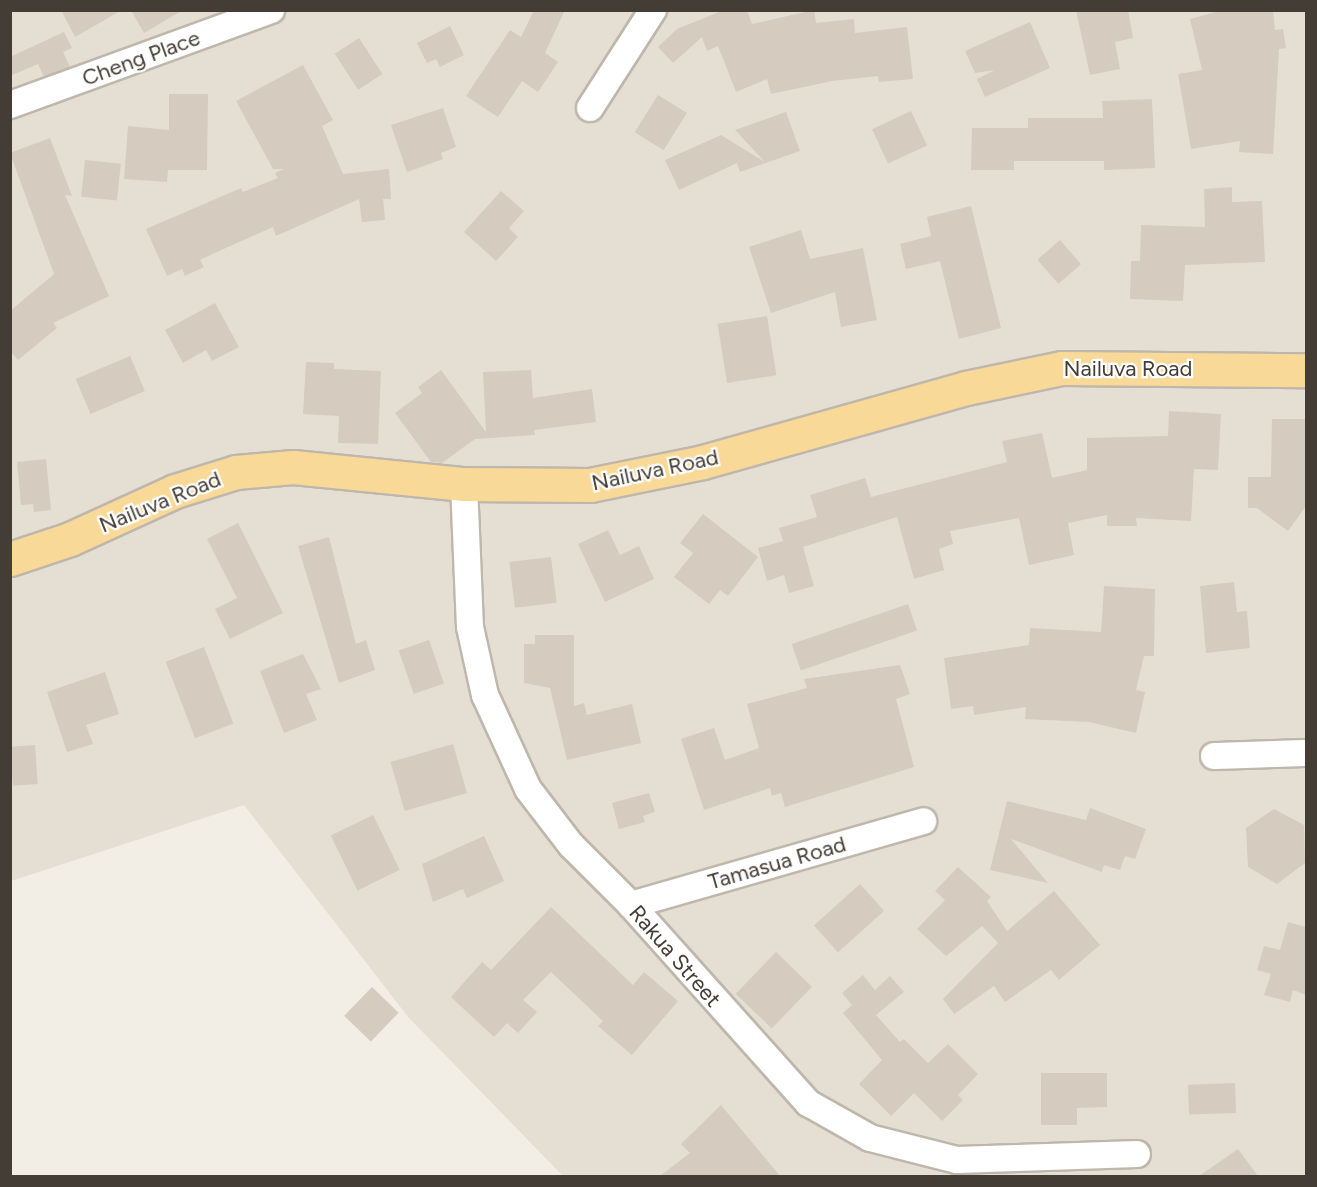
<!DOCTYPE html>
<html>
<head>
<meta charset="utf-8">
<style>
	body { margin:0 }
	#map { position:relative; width:1317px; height:1187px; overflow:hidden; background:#f2ede5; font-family:Figtree,sans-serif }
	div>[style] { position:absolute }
	.residential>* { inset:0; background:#e5dfd3 }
	.building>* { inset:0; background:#d5cbbe; transform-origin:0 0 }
	.roads { filter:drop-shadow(2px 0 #bfb7ab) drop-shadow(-2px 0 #bfb7ab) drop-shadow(0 2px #bfb7ab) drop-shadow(0 -2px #bfb7ab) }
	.minor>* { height:26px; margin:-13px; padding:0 13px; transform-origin:13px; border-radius:13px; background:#fff }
	.major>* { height:33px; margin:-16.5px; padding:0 16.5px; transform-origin:16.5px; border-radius:16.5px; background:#f9d997 }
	span { translate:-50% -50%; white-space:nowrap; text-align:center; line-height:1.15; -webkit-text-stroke:4.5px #fff; paint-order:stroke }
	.street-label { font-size:22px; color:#443d35 }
	.frame { position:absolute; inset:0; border:12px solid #443d35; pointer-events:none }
</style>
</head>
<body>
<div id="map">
	<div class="residential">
		<i style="clip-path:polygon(10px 11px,1306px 11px,1306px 1176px,563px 1176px,409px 1018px,244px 805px,11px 881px)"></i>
	</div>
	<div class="building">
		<i style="clip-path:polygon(61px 10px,122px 10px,75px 37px)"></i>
		<i style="clip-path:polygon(131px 10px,183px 10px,144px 33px)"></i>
		<i style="clip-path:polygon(534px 10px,565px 10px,545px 53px,558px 62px,538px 92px,522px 81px,498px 117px,466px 96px,510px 30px,521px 37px)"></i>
		<i style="clip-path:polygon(724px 10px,747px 10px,752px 24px,814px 10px,816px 23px,854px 19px,855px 33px,907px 27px,913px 79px,879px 82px,878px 76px,832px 81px,771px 94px,767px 79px,736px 92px,718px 46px,707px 51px,702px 37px,673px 63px,658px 47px,677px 29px)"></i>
		<i style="clip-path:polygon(1076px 10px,1128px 10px,1133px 38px,1115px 42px,1120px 69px,1090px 75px)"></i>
		<i style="clip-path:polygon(1223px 10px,1273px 10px,1275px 30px,1283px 29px,1286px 48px,1279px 49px,1273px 154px,1239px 152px,1240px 141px,1191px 149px,1178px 74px,1202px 70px,1190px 19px)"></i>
		<i style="clip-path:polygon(1030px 22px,1050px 68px,985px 97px,977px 79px,995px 70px,975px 73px,965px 51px)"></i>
		<i style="clip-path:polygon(450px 26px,464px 55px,440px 67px,436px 59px,427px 63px,417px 43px)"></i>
		<i style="clip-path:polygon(64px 32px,72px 48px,63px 52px,70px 67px,44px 77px,38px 64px,10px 76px,10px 57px)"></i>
		<i style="left:359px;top:38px;width:43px;height:29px;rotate:57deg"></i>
		<i style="clip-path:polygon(303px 65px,333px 120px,322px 126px,343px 174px,389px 169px,391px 199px,383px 199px,385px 220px,362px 222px,359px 199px,276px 236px,273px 227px,219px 251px,200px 260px,204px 267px,185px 276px,182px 269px,167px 276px,146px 229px,241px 188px,243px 192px,278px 178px,275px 173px,284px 169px,273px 169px,236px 101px)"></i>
		<i style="clip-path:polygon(169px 94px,208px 94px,207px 170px,168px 170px,167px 182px,124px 179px,128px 126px,169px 130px)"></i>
		<i style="left:658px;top:95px;width:34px;height:44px;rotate:32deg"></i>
		<i style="clip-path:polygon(1152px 99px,1155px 168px,1104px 170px,1104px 161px,1014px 161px,1014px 170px,971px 170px,972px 128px,1028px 128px,1028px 118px,1103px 118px,1102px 101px)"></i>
		<i style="clip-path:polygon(443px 108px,456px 147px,441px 153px,443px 159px,407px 172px,391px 125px)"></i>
		<i style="left:911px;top:111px;width:38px;height:43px;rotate:65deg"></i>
		<i style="clip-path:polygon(786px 112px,800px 151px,740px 172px,737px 163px,679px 190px,665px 160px,721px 135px,765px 162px,735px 130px)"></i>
		<i style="clip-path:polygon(50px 138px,72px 196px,65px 195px,109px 296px,53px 323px,57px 328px,18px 360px,10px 351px,10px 311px,54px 274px,10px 153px)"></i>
		<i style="left:85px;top:160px;width:36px;height:37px;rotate:6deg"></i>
		<i style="clip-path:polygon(1232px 187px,1232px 202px,1262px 201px,1265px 262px,1185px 265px,1183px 301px,1130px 299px,1131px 261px,1140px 261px,1141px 225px,1205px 227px,1204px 189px)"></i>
		<i style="clip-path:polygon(501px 191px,524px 211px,509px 228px,518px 237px,496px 261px,464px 232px)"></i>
		<i style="clip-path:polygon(971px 206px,1001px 328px,959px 339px,940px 261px,906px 269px,900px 244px,931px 236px,927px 217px)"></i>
		<i style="clip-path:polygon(801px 230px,810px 259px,863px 248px,877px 320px,841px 327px,835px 292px,771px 313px,749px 247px)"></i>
		<i style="left:1060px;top:240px;width:32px;height:30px;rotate:49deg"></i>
		<i style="clip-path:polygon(215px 303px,239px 347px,212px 361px,206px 350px,183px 363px,165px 330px)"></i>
		<i style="left:767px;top:316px;width:60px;height:50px;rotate:81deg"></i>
		<i style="left:130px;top:356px;width:38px;height:59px;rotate:67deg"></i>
		<i style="clip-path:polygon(306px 362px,334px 363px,334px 369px,381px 371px,378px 444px,338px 443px,339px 416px,303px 414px)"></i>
		<i style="clip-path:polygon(441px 370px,486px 432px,483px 372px,531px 370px,533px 398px,592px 389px,596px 422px,534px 430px,535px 435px,475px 439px,442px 463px,431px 462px,395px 413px,422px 393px,418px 387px)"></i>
		<i style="clip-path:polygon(1169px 411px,1221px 414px,1218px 470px,1194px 469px,1191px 521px,1136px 518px,1137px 526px,1107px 526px,1107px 515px,1068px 523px,1074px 555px,1029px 565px,1019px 518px,950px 531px,953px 544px,939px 549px,944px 570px,914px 579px,897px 517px,803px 547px,814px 586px,789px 593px,784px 575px,767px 581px,758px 548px,783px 541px,779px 528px,817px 517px,810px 495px,865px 478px,871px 497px,1007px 462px,1002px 441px,1042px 433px,1052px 478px,1087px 470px,1087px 438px,1168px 436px)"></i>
		<i style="clip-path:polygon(1272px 419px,1306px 419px,1306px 506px,1288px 531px,1257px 508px,1248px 508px,1248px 477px,1271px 477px)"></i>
		<i style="clip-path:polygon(46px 459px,51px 510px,34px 512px,33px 504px,21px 505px,17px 462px)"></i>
		<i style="clip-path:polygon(703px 514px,758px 557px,728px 596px,720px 590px,709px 604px,674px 577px,693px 553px,680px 543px)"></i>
		<i style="clip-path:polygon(238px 523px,283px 613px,230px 639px,215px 609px,237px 598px,207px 539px)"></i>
		<i style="clip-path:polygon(608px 530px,620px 555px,639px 546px,654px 579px,605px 602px,578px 544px)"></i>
		<i style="clip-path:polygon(329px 537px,356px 644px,366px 640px,375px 670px,339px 683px,298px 546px)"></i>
		<i style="left:551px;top:557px;width:46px;height:42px;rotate:83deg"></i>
		<i style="clip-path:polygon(1234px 582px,1237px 612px,1247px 611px,1250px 648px,1206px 653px,1200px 586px)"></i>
		<i style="clip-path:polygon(1104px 586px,1155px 589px,1154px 656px,1144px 656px,1136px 690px,1145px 692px,1136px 733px,1089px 722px,1025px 719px,1026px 707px,974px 715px,973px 706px,951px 709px,944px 658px,1029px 645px,1030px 628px,1101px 632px)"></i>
		<i style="left:908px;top:604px;width:28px;height:123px;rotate:71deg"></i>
		<i style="clip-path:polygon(535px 635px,574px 635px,574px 706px,584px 703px,587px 715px,632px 704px,641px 743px,567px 760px,550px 688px,524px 683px,524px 644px,535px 644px)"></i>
		<i style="left:429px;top:640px;width:46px;height:32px;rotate:71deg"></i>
		<i style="left:204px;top:647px;width:82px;height:41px;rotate:69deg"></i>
		<i style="clip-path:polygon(303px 654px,321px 689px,306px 694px,317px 720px,284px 733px,260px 671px)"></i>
		<i style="clip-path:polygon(900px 665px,910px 694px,896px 699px,914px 767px,785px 807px,781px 793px,772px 796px,770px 788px,704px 810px,681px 739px,714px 728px,725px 760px,759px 748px,747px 704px,807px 688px,804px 679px)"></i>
		<i style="clip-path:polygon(105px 672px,119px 714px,86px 725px,93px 744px,67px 752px,47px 692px)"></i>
		<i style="left:453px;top:744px;width:51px;height:65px;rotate:74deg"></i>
		<i style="left:35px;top:745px;width:39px;height:25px;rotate:86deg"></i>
		<i style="clip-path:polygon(649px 793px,655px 812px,643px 816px,645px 822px,619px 829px,612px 803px)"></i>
		<i style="clip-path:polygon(1007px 801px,1086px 820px,1090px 808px,1146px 829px,1135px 859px,1125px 856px,1120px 870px,1104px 865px,1102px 872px,1011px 839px,1048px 883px,990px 870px)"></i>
		<i style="clip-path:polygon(1274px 809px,1304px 825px,1305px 863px,1277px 884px,1248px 867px,1246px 828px)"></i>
		<i style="left:373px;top:815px;width:61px;height:47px;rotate:64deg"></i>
		<i style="clip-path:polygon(484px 836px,504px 881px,467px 898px,463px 889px,433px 902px,422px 864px)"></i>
		<i style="clip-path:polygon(958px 867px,991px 897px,987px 901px,1007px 931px,1054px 891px,1100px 945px,1059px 980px,1051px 970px,1005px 1002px,994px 986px,954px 1014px,943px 999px,998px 943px,982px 926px,946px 956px,917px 929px,945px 900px,935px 891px)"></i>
		<i style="left:860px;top:884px;width:36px;height:62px;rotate:48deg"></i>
		<i style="clip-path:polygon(551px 907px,633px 985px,644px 972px,678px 1001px,632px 1055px,598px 1026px,603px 1021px,551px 972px,523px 1000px,537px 1012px,518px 1033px,507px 1023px,494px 1037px,451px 997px,482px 962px,491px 970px)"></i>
		<i style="clip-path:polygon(1288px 922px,1306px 927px,1306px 995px,1293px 990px,1290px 1002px,1264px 995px,1271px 974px,1257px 970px,1264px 946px,1280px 950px)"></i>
		<i style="left:776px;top:952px;width:50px;height:58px;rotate:44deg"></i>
		<i style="clip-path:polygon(863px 975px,875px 990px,890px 976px,904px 992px,876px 1015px,900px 1042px,904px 1039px,928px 1063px,948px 1044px,978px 1074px,958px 1095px,963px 1100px,942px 1121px,914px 1093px,891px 1116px,859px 1084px,882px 1060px,843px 1013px,852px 1005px,842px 993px)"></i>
		<i style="left:372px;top:987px;width:37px;height:40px;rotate:44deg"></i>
		<i style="clip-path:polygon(1041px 1073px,1107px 1073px,1107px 1107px,1077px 1108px,1077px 1125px,1041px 1125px)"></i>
		<i style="left:1235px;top:1083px;width:30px;height:47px;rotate:88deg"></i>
		<i style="clip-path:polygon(721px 1105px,780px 1176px,660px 1176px,690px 1153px,681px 1144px)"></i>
		<i style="clip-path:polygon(1238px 1149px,1258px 1176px,1199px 1176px)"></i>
	</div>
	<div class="roads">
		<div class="minor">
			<i style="left:10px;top:105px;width:278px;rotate:-20deg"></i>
			<i style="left:590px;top:108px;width:117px;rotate:-57.3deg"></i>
			<i style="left:464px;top:484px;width:143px;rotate:87.6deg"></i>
			<i style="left:470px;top:627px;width:70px;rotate:77.6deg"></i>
			<i style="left:485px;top:695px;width:103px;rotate:65.4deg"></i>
			<i style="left:528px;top:789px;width:71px;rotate:52.5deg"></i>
			<i style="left:571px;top:845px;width:85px;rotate:45deg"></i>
			<i style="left:631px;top:905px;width:266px;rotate:48.2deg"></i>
			<i style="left:808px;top:1103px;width:71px;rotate:29.4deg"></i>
			<i style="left:870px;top:1138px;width:90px;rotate:14.2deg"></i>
			<i style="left:957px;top:1160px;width:180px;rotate:-1.9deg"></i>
			<i style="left:1214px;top:756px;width:92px;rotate:-1.9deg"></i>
			<i style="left:631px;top:905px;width:304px;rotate:-16deg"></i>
		</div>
		<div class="major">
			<i style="left:10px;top:559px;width:63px;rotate:-18.4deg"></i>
			<i style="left:70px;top:539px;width:115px;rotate:-24.6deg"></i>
			<i style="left:175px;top:491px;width:64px;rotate:-17.3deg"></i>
			<i style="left:236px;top:472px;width:57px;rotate:-5deg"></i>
			<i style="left:293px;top:467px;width:172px;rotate:5.7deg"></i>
			<i style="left:464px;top:484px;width:126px;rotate:0.5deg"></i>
			<i style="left:590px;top:485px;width:115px;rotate:-11.5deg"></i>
			<i style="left:703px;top:462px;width:273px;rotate:-15.7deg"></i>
			<i style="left:966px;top:388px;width:98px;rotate:-11.8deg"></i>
			<i style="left:1062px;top:368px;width:244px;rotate:0.5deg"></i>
		</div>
	</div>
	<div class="street-label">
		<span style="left:141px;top:58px;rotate:-20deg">Cheng Place</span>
		<span style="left:1128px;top:369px">Nailuva Road</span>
		<span style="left:655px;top:470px;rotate:-12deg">Nailuva Road</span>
		<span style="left:160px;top:502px;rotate:-22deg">Nailuva Road</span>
		<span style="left:777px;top:863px;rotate:-16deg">Tamasua Road</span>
		<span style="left:675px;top:956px;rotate:49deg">Rakua Street</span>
	</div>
	<div class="frame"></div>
</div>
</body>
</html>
